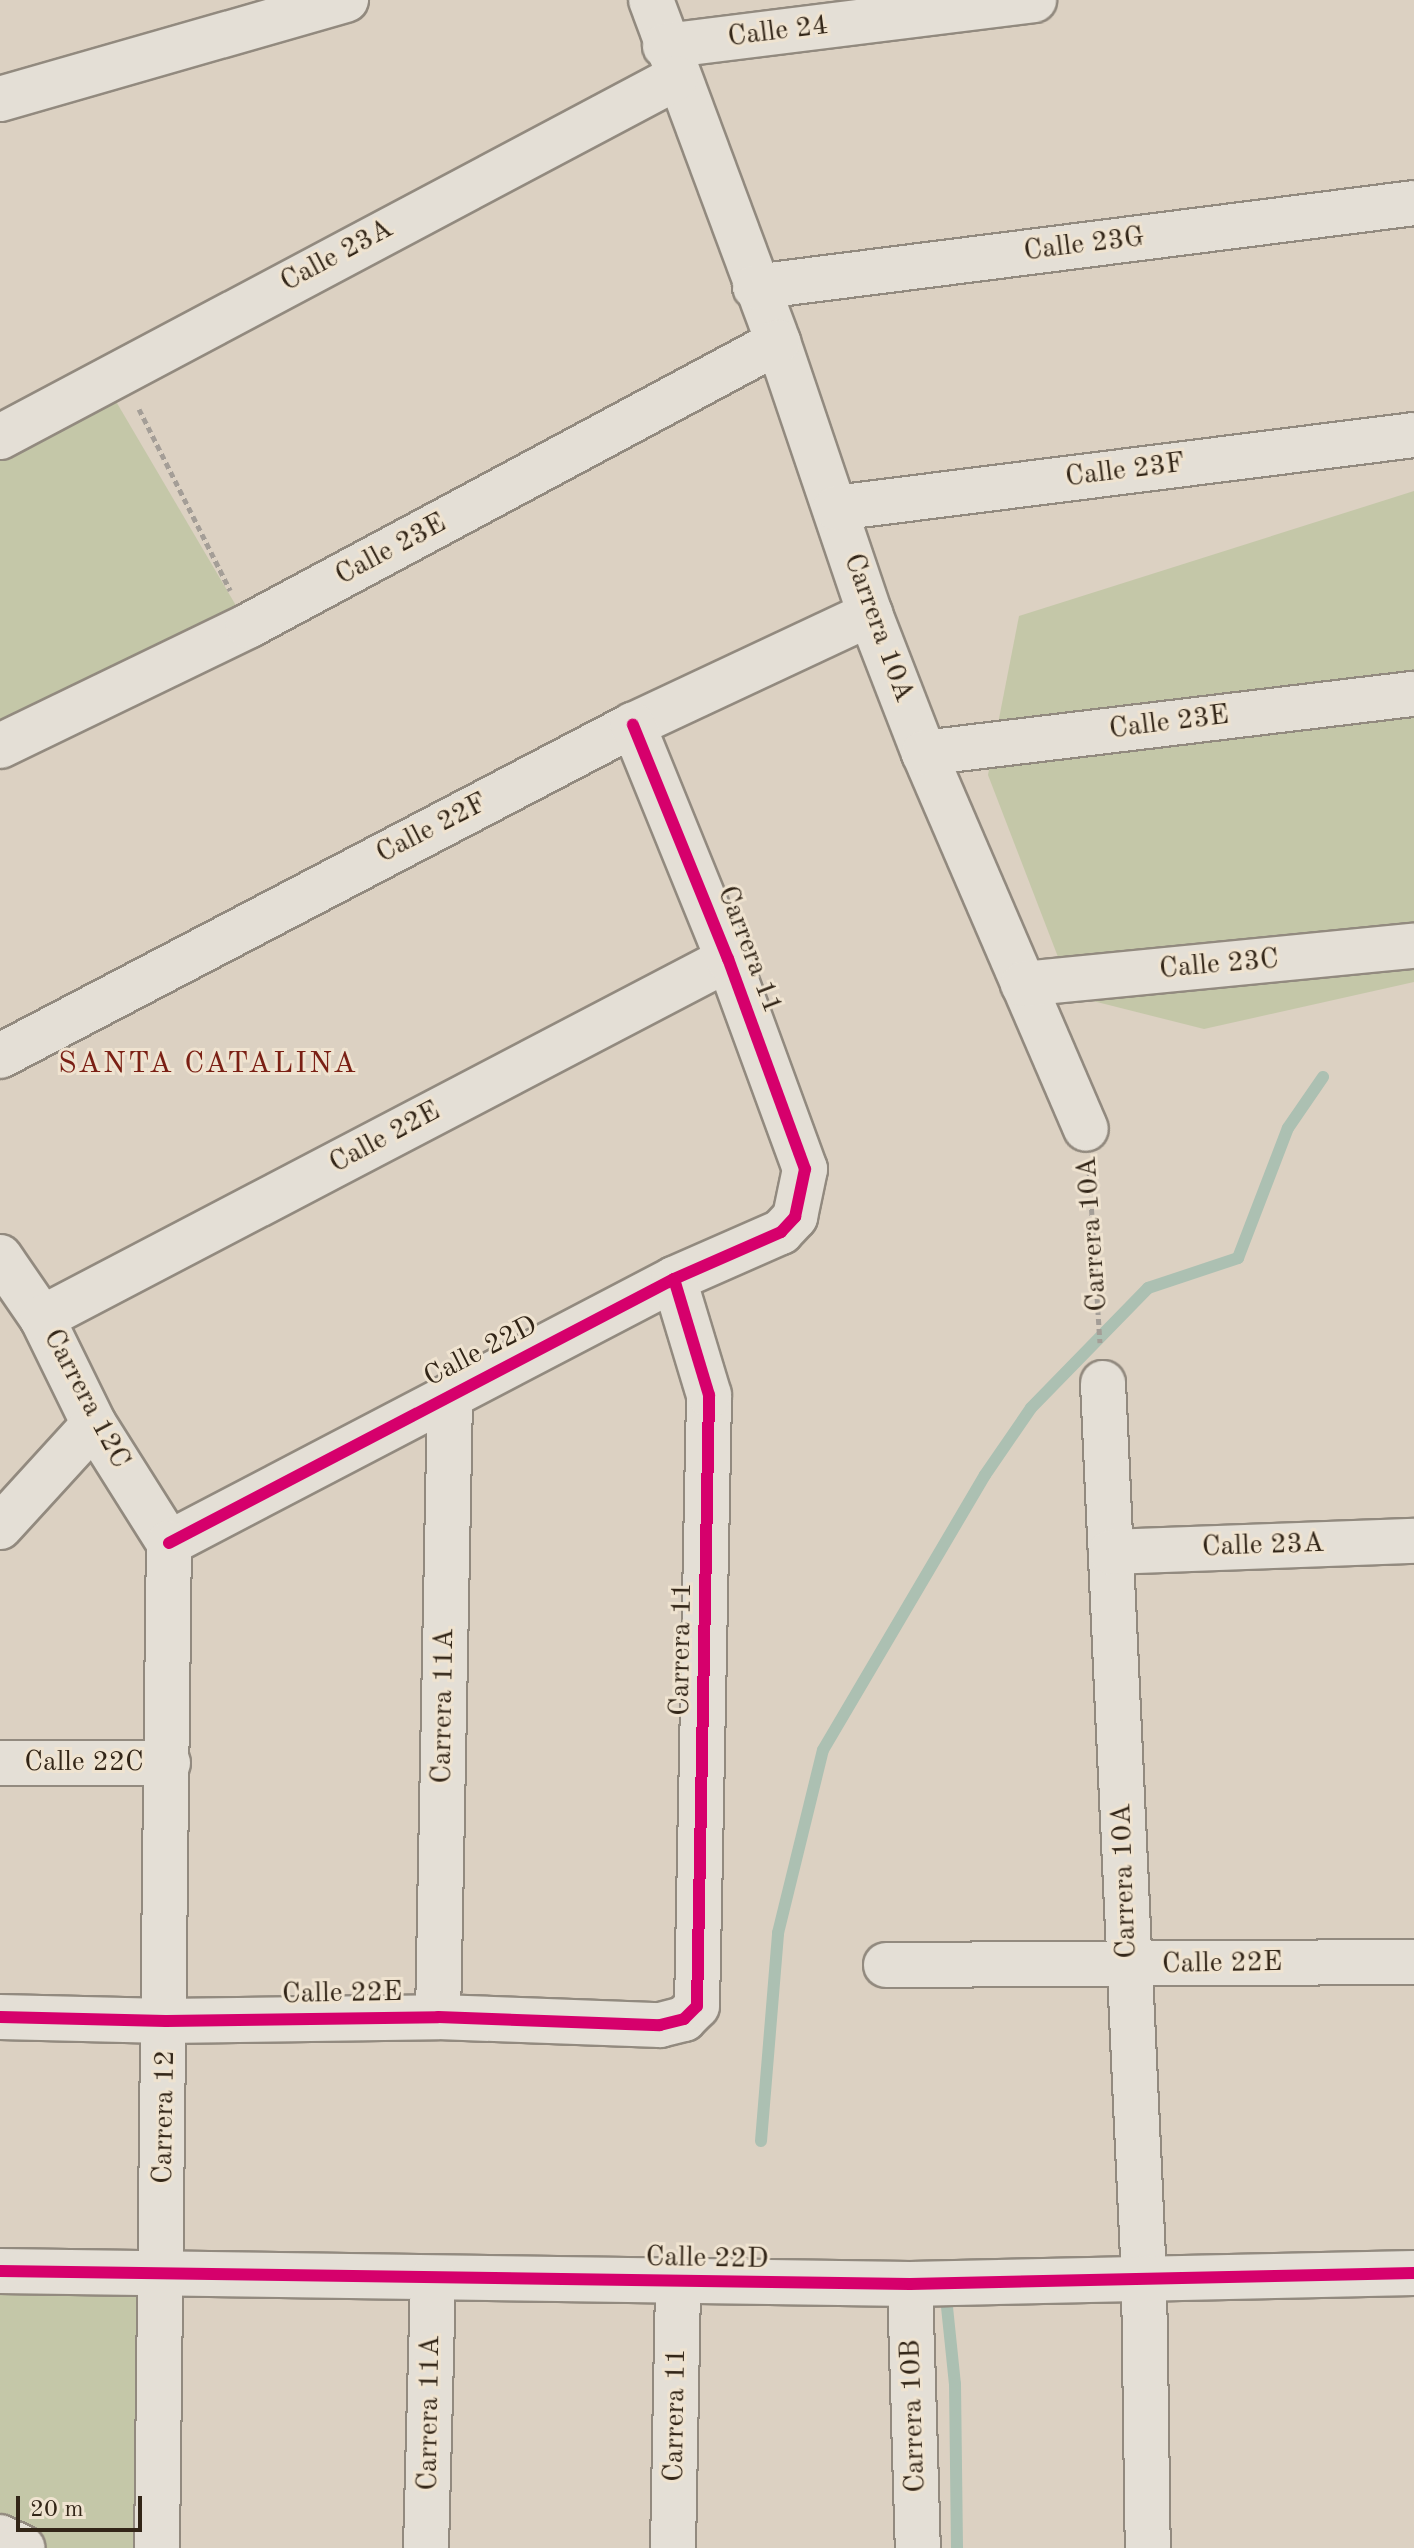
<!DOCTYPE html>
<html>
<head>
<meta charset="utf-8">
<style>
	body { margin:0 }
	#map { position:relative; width:1414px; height:2548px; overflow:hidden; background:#dcd1c2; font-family:"Old Standard TT",serif }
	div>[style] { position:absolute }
	.green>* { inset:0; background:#c4c7a8 }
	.stream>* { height:12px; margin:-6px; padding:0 6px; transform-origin:6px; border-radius:6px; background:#acc0b2 }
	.path>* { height:5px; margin-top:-2.5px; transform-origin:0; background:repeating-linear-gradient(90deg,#a49e97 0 6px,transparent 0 10px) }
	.roads { filter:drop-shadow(2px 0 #928a7f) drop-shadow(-2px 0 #928a7f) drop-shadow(0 2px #928a7f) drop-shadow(0 -2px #928a7f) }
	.minor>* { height:44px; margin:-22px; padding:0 22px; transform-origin:22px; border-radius:22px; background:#e4dfd6 }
	.cycleway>* { height:12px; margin:-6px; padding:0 6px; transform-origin:6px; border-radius:6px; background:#d6006c }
	span { translate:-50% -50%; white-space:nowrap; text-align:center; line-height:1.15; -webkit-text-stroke:6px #efe3d0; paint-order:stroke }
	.street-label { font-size:28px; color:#322517 }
	.neighbourhood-label { font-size:30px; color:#7a1f14; letter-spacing:2px }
	.scale { position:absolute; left:16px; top:2496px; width:126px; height:36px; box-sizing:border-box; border:4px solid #322517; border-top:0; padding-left:10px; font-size:24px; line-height:28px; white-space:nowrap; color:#322517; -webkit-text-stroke:6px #efe3d0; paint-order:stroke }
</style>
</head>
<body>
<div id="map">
	<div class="green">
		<i style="clip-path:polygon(114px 398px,248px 626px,0 746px,0 453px)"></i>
		<i style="clip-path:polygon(1414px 491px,1414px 982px,1204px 1029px,1073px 996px,988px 775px,1019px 616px)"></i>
		<i style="clip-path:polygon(0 2271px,162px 2274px,157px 2548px,23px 2548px,0 2537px)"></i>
	</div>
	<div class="stream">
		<i style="left:761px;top:2141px;width:209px;rotate:-85.3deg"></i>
		<i style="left:778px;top:1933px;width:188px;rotate:-76.2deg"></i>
		<i style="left:823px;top:1750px;width:319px;rotate:-59.5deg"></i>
		<i style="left:985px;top:1475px;width:81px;rotate:-55.5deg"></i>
		<i style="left:1031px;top:1408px;width:168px;rotate:-45.7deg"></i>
		<i style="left:1148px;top:1288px;width:95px;rotate:-18.4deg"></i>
		<i style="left:1238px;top:1258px;width:139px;rotate:-69deg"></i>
		<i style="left:1288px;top:1128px;width:62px;rotate:-55.5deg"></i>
		<i style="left:947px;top:2307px;width:77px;rotate:84.1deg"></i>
		<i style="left:955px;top:2384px;width:164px;rotate:89.3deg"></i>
	</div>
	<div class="path">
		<i style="left:139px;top:409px;width:203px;rotate:63.3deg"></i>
		<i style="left:1089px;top:1169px;width:174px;rotate:86.4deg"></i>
	</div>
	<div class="roads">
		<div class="minor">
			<i style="left:651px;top:0;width:365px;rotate:69.6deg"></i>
			<i style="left:778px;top:342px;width:287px;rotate:71.3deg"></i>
			<i style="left:870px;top:614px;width:149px;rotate:68.8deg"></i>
			<i style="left:924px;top:753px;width:409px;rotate:66.7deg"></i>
			<i style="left:665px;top:46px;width:372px;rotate:-7.1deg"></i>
			<i style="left:0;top:99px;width:360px;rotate:-16deg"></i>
			<i style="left:755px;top:287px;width:664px;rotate:-7.26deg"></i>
			<i style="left:0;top:437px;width:765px;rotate:-27.97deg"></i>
			<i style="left:836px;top:508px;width:583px;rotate:-7.2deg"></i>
			<i style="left:0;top:746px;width:276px;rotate:-25.8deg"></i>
			<i style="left:248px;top:626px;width:601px;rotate:-28.18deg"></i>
			<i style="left:924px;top:753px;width:494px;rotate:-6.9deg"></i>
			<i style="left:1023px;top:984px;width:393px;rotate:-5.6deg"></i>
			<i style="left:0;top:1056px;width:714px;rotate:-27.61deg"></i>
			<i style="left:633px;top:725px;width:262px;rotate:-25.1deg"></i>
			<i style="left:0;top:1257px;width:74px;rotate:55.5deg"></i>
			<i style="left:42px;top:1318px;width:118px;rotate:63.9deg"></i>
			<i style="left:94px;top:1424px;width:141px;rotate:57.8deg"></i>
			<i style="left:42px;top:1318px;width:774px;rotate:-27.62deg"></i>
			<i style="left:1103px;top:1383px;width:896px;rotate:87.38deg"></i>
			<i style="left:1144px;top:2278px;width:270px;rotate:89.2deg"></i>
			<i style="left:0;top:1527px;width:139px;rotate:-47.6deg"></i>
			<i style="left:169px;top:1543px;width:570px;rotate:-27.6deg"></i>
			<i style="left:674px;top:1279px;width:117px;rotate:-23.7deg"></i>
			<i style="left:781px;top:1232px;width:21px;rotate:-47deg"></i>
			<i style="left:795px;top:1217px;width:49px;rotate:-78.2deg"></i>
			<i style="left:805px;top:1169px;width:224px;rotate:-110.1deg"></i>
			<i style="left:728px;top:959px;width:253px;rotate:-112.1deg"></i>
			<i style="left:1111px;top:1552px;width:303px;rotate:-2.1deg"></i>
			<i style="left:0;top:1763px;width:168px"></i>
			<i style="left:886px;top:1965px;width:528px;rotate:-0.33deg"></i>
			<i style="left:0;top:2017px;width:166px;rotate:1.4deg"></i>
			<i style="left:166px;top:2021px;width:272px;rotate:-0.8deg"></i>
			<i style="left:438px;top:2017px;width:222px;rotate:2.1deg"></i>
			<i style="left:660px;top:2025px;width:25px;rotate:-14deg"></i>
			<i style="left:684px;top:2019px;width:18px;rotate:-45deg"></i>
			<i style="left:697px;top:2006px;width:611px;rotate:-88.87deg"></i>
			<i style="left:709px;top:1395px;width:121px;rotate:-106.8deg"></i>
			<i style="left:438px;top:2017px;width:621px;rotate:-88.89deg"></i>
			<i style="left:0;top:2271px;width:910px;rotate:0.82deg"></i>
			<i style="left:910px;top:2284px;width:504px;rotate:-1.25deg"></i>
			<i style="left:910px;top:2284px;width:264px;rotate:88.3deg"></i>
			<i style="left:0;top:2537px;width:25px;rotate:26deg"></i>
			<i style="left:157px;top:2548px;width:1005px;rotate:-89.32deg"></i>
			<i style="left:426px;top:2548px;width:270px;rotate:-88.5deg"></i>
			<i style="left:673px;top:2548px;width:265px;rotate:-88.9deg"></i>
		</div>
	</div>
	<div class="cycleway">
		<i style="left:169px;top:1543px;width:570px;rotate:-27.6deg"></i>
		<i style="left:674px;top:1279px;width:117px;rotate:-23.7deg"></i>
		<i style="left:781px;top:1232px;width:21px;rotate:-47deg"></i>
		<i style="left:795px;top:1217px;width:49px;rotate:-78.2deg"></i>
		<i style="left:805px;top:1169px;width:224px;rotate:-110.1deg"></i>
		<i style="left:728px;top:959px;width:253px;rotate:-112.1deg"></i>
		<i style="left:0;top:2017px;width:166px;rotate:1.4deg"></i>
		<i style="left:166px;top:2021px;width:272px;rotate:-0.8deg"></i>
		<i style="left:438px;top:2017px;width:222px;rotate:2.1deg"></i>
		<i style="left:660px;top:2025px;width:25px;rotate:-14deg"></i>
		<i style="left:684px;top:2019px;width:18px;rotate:-45deg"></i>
		<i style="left:697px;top:2006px;width:611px;rotate:-88.87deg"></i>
		<i style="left:709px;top:1395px;width:121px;rotate:-106.8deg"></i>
		<i style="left:0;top:2271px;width:910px;rotate:0.82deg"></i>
		<i style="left:910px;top:2284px;width:504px;rotate:-1.25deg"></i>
	</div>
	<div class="street-label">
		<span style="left:778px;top:32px;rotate:-7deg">Calle 24</span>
		<span style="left:1084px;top:245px;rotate:-7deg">Calle 23G</span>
		<span style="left:337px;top:256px;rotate:-28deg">Calle 23A</span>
		<span style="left:1125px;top:471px;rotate:-7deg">Calle 23F</span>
		<span style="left:391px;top:550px;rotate:-28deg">Calle 23E</span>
		<span style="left:878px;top:628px;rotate:70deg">Carrera 10A</span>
		<span style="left:1169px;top:723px;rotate:-7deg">Calle 23E</span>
		<span style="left:432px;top:829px;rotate:-27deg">Calle 22F</span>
		<span style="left:749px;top:950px;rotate:69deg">Carrera 11</span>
		<span style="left:1219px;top:965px;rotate:-5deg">Calle 23C</span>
		<span style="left:385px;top:1138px;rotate:-28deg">Calle 22E</span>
		<span style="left:1093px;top:1234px;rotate:-94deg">Carrera 10A</span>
		<span style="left:481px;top:1352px;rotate:-27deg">Calle 22D</span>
		<span style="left:86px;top:1399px;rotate:62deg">Carrera 12C</span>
		<span style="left:1263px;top:1546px;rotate:-2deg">Calle 23A</span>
		<span style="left:682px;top:1649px;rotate:-89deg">Carrera 11</span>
		<span style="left:444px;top:1706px;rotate:-89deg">Carrera 11A</span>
		<span style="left:84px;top:1763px">Calle 22C</span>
		<span style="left:1125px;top:1881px;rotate:-92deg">Carrera 10A</span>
		<span style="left:1222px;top:1964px;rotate:-1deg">Calle 22E</span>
		<span style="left:342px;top:1994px;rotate:-1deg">Calle 22E</span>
		<span style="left:165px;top:2117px;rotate:-89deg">Carrera 12</span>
		<span style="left:707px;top:2259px;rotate:1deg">Calle 22D</span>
		<span style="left:430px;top:2413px;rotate:-89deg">Carrera 11A</span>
		<span style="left:676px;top:2415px;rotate:-89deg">Carrera 11</span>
		<span style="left:914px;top:2416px;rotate:-92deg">Carrera 10B</span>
	</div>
	<div class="neighbourhood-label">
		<span style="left:208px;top:1064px">SANTA CATALINA</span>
	</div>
	<div class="scale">20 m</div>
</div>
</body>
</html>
